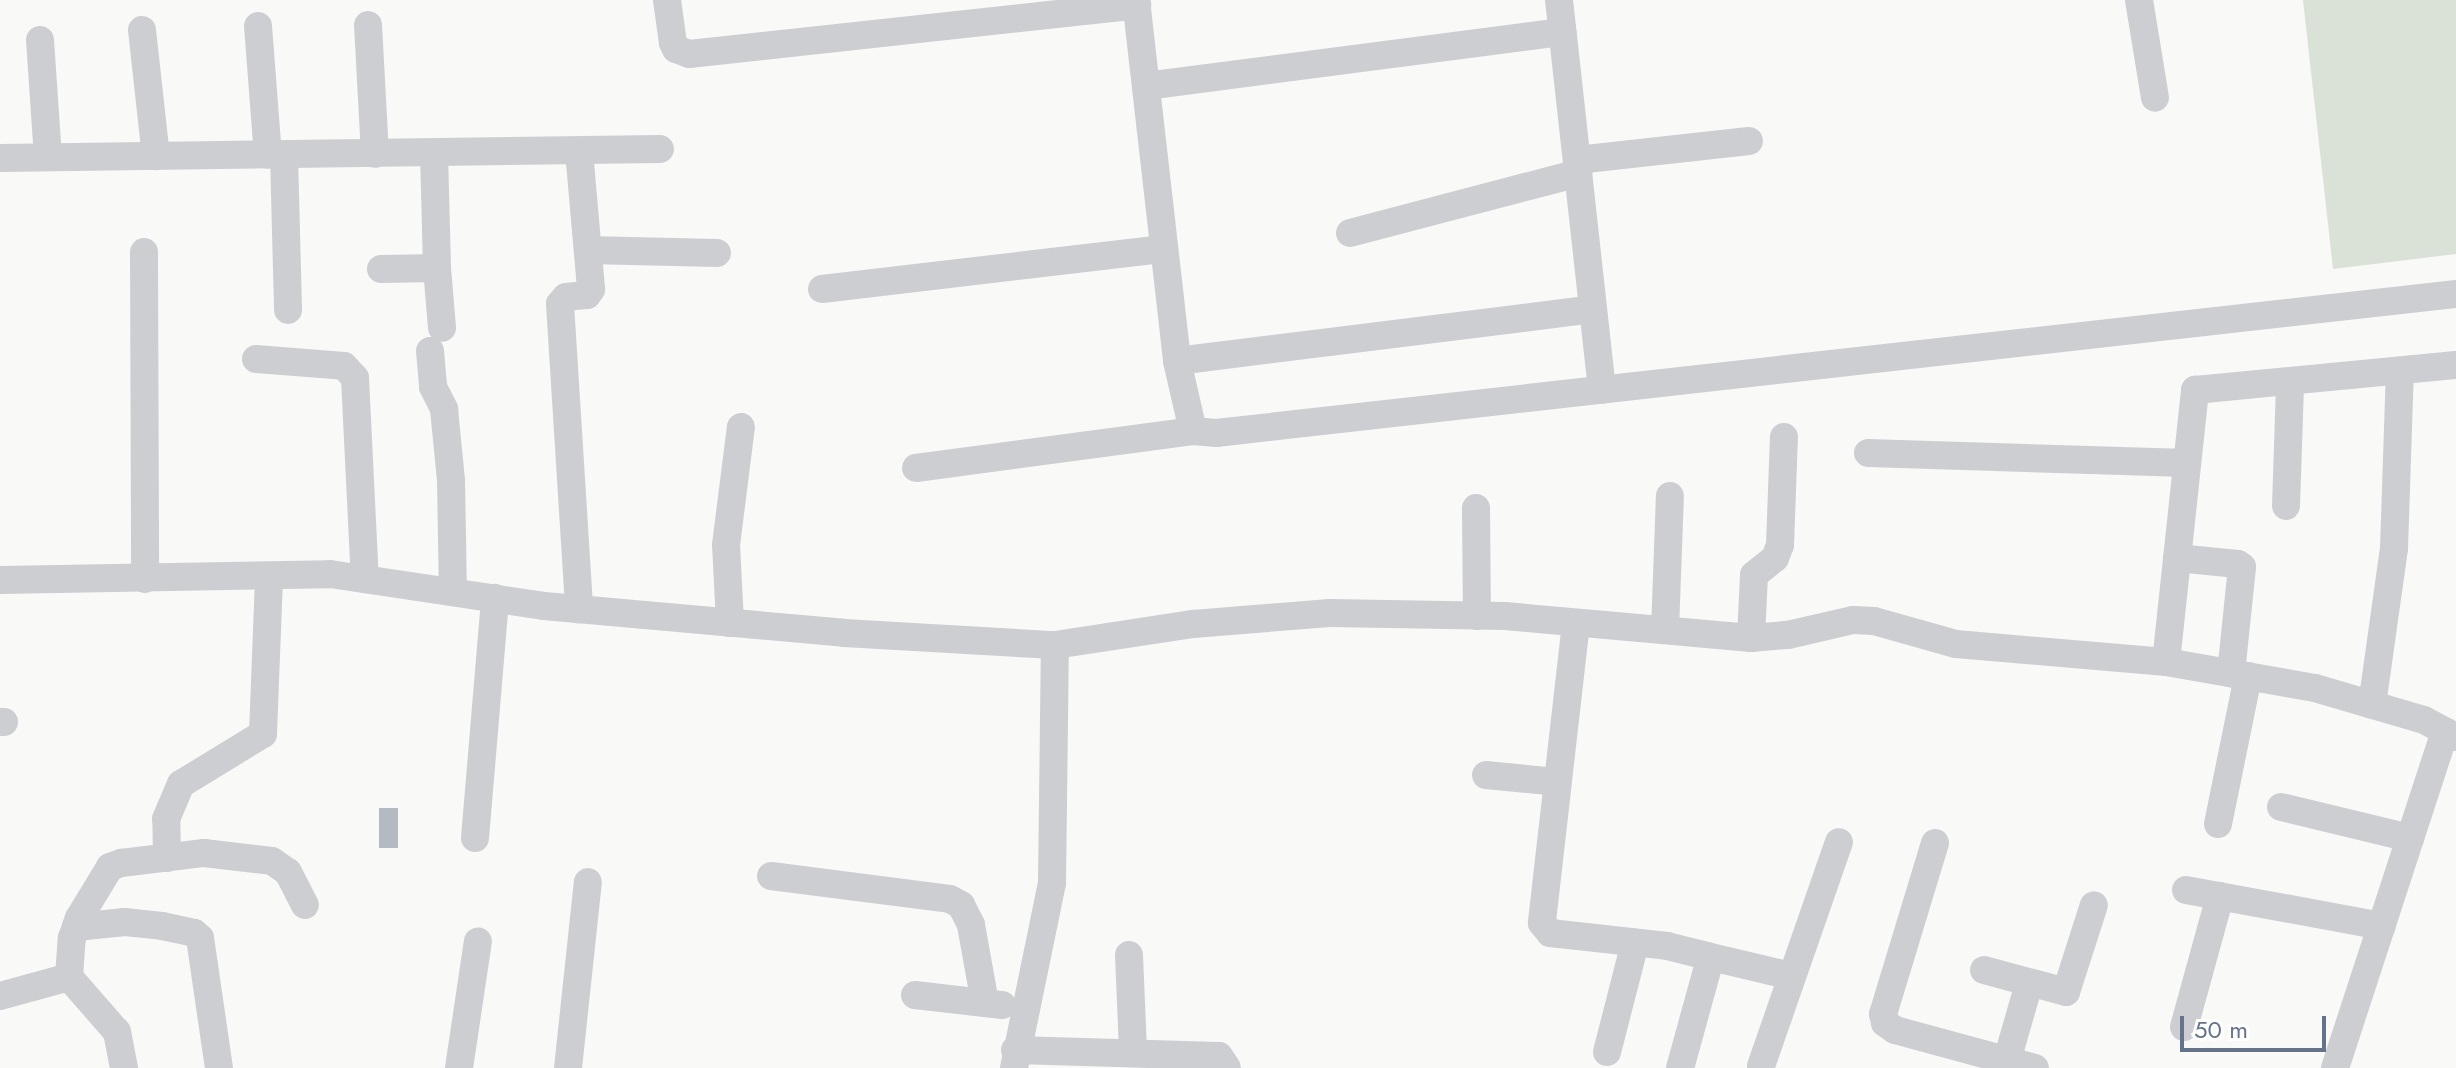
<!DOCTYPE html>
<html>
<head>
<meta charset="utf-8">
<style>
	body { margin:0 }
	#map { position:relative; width:2456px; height:1068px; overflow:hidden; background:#f9f9f7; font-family:Jost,sans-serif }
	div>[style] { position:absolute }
	.green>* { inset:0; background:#dae2d7 }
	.building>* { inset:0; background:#b4bac2; transform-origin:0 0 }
	.minor>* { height:28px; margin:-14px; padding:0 14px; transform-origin:14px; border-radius:14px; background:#ccced2 }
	span { translate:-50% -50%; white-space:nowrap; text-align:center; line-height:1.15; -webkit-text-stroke:8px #fff; paint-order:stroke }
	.scale { position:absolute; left:2180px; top:1016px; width:146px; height:36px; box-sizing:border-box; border:4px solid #66748b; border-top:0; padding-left:10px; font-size:24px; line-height:28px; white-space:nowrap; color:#66748b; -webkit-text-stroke:6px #fff; paint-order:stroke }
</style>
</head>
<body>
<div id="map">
	<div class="green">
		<i style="clip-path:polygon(2303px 0,2456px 0,2456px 254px,2333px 269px)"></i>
	</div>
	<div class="building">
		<i style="left:398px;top:808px;width:40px;height:19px;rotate:90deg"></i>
	</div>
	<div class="minor">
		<i style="left:667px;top:0;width:43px;rotate:82.1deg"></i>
		<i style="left:673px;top:43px;width:7px;rotate:63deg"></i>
		<i style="left:676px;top:49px;width:14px;rotate:21deg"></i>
		<i style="left:689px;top:54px;width:451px;rotate:-6.2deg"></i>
		<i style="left:1136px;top:0;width:363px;rotate:83.5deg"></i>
		<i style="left:1177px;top:361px;width:72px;rotate:77.1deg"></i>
		<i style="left:1193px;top:431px;width:23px;rotate:5deg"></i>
		<i style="left:1216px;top:433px;width:1248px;rotate:-6.4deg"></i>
		<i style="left:1559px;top:0;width:392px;rotate:83.7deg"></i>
		<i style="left:2139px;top:0;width:99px;rotate:80.7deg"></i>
		<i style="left:368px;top:25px;width:129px;rotate:86.9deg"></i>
		<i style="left:258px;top:26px;width:129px;rotate:85.6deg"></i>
		<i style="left:142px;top:30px;width:127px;rotate:83.7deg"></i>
		<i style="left:40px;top:40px;width:117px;rotate:86.1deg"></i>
		<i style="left:1146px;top:86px;width:420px;rotate:-7.4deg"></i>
		<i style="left:579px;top:151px;width:139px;rotate:85deg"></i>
		<i style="left:591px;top:289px;width:7px;rotate:124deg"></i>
		<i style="left:587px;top:295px;width:21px;rotate:175deg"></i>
		<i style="left:566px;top:297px;width:9px;rotate:131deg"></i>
		<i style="left:560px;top:304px;width:306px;rotate:86.4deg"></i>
		<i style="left:434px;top:153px;width:115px;rotate:88.5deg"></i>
		<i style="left:437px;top:268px;width:60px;rotate:85.2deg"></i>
		<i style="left:284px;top:155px;width:155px;rotate:88.5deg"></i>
		<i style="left:0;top:158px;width:660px;rotate:-0.78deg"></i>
		<i style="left:1577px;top:160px;width:173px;rotate:-6.3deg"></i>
		<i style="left:1350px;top:233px;width:236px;rotate:-14.7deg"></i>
		<i style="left:588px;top:250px;width:129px;rotate:1.3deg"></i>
		<i style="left:144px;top:252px;width:327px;rotate:89.8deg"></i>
		<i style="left:381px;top:269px;width:56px;rotate:-1deg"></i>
		<i style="left:822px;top:289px;width:344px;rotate:-6.7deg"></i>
		<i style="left:430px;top:351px;width:36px;rotate:85deg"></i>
		<i style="left:433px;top:387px;width:25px;rotate:63deg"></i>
		<i style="left:444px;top:409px;width:72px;rotate:84.4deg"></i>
		<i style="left:451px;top:481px;width:111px;rotate:89deg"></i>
		<i style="left:256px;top:359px;width:88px;rotate:4.5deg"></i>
		<i style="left:344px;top:366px;width:16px;rotate:47deg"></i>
		<i style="left:355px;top:378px;width:201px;rotate:87.2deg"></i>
		<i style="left:1177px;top:361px;width:419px;rotate:-7.1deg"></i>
		<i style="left:1868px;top:453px;width:319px;rotate:1.8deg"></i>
		<i style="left:916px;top:468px;width:279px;rotate:-7.6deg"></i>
		<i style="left:2286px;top:506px;width:123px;rotate:-88.1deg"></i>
		<i style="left:1476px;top:508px;width:108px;rotate:89.5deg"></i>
		<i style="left:2177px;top:558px;width:61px;rotate:5.6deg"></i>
		<i style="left:2238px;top:564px;width:5px;rotate:37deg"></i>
		<i style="left:2242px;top:567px;width:107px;rotate:95.9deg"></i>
		<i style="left:0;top:580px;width:330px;rotate:-1deg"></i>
		<i style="left:330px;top:574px;width:216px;rotate:8.5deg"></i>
		<i style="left:544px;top:606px;width:301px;rotate:5.1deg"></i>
		<i style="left:844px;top:633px;width:211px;rotate:3.3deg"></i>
		<i style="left:1055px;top:645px;width:140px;rotate:-8.7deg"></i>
		<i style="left:1193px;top:624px;width:137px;rotate:-4.6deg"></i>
		<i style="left:1330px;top:613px;width:175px;rotate:1deg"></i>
		<i style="left:1505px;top:616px;width:247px;rotate:5.1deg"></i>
		<i style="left:1751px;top:638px;width:37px;rotate:-5deg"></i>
		<i style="left:1788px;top:635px;width:67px;rotate:-13deg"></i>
		<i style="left:1853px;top:620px;width:21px;rotate:3deg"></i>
		<i style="left:1874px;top:621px;width:85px;rotate:15.7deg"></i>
		<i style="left:1956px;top:644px;width:211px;rotate:4.9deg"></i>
		<i style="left:2166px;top:662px;width:151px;rotate:9.9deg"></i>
		<i style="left:2315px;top:688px;width:114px;rotate:16.4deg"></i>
		<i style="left:2424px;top:720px;width:36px;rotate:28deg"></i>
		<i style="left:730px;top:623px;width:78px;rotate:-92.9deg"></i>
		<i style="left:726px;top:545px;width:119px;rotate:-82.8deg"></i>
		<i style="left:1576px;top:623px;width:302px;rotate:96.5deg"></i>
		<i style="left:1542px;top:923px;width:13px;rotate:51deg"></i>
		<i style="left:1550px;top:933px;width:118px;rotate:6.3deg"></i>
		<i style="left:1667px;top:946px;width:41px;rotate:14deg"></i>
		<i style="left:1707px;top:956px;width:7px;rotate:74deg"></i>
		<i style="left:1709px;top:963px;width:109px;rotate:105.4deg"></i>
		<i style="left:1665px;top:630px;width:134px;rotate:-87.9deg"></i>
		<i style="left:1751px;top:638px;width:63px;rotate:-87.3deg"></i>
		<i style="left:1754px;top:575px;width:27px;rotate:-39deg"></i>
		<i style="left:1775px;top:558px;width:14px;rotate:-69deg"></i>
		<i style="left:1780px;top:545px;width:108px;rotate:-87.9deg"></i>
		<i style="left:2166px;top:662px;width:274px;rotate:-83.9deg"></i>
		<i style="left:2195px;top:390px;width:262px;rotate:-5.5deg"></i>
		<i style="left:2372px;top:705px;width:158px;rotate:-82deg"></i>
		<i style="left:2394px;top:549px;width:178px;rotate:-88.1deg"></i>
		<i style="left:0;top:722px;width:4px"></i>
		<i style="left:1486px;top:775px;width:71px;rotate:5.6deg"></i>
		<i style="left:2281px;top:807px;width:133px;rotate:13.5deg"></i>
		<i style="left:2218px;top:824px;width:151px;rotate:-78.5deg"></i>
		<i style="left:475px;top:838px;width:241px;rotate:-85.2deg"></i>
		<i style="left:1935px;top:843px;width:179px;rotate:106.9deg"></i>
		<i style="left:1883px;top:1014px;width:9px;rotate:77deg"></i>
		<i style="left:1885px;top:1023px;width:12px;rotate:35deg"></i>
		<i style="left:1895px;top:1030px;width:145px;rotate:15.2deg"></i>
		<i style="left:167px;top:858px;width:39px;rotate:-91deg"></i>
		<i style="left:166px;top:819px;width:38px;rotate:-67deg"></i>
		<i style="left:181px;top:784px;width:96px;rotate:-31.4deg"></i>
		<i style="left:263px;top:734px;width:158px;rotate:-87.8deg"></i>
		<i style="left:771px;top:876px;width:180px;rotate:7.3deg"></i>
		<i style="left:950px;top:899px;width:13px;rotate:29deg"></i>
		<i style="left:961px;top:905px;width:22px;rotate:63deg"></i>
		<i style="left:971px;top:925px;width:79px;rotate:79.8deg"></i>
		<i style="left:2186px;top:890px;width:199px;rotate:10.4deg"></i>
		<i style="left:76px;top:927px;width:49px;rotate:-5.8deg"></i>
		<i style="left:125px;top:922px;width:37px;rotate:6deg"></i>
		<i style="left:162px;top:926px;width:33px;rotate:12deg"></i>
		<i style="left:194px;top:933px;width:8px;rotate:40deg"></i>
		<i style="left:200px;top:938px;width:131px;rotate:81.7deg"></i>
		<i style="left:1129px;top:955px;width:97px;rotate:87.6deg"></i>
		<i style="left:1707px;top:956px;width:86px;rotate:13.4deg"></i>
		<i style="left:1984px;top:970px;width:85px;rotate:15deg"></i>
		<i style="left:2066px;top:992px;width:91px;rotate:-72.2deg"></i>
		<i style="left:915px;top:995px;width:88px;rotate:6.6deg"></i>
		<i style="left:0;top:996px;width:72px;rotate:-15.4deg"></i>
		<i style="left:2184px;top:1027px;width:136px;rotate:-74.6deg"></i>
		<i style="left:1015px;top:1050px;width:204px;rotate:1.7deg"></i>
		<i style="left:1219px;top:1056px;width:14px;rotate:56deg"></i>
		<i style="left:1607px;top:1052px;width:113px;rotate:-75.6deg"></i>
		<i style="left:2007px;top:1060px;width:79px;rotate:-73.9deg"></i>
		<i style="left:1761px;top:1066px;width:237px;rotate:-70.8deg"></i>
		<i style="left:124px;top:1068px;width:37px;rotate:-101deg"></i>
		<i style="left:117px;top:1032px;width:73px;rotate:-131.1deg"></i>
		<i style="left:69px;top:977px;width:39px;rotate:-86deg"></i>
		<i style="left:72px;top:938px;width:21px;rotate:-71deg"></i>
		<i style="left:79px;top:918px;width:60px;rotate:-58.7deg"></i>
		<i style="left:110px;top:867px;width:12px;rotate:-20deg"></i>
		<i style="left:121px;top:863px;width:84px;rotate:-6.9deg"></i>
		<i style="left:204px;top:853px;width:68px;rotate:6.7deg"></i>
		<i style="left:272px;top:861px;width:19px;rotate:35deg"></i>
		<i style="left:288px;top:872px;width:37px;rotate:63deg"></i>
		<i style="left:459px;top:1068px;width:128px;rotate:-81.5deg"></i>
		<i style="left:568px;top:1068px;width:187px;rotate:-83.9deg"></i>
		<i style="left:1014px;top:1068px;width:189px;rotate:-78.4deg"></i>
		<i style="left:1052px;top:883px;width:238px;rotate:-89.3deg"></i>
		<i style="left:2335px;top:1068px;width:354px;rotate:-71.9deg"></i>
	</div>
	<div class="scale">50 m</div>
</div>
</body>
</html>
